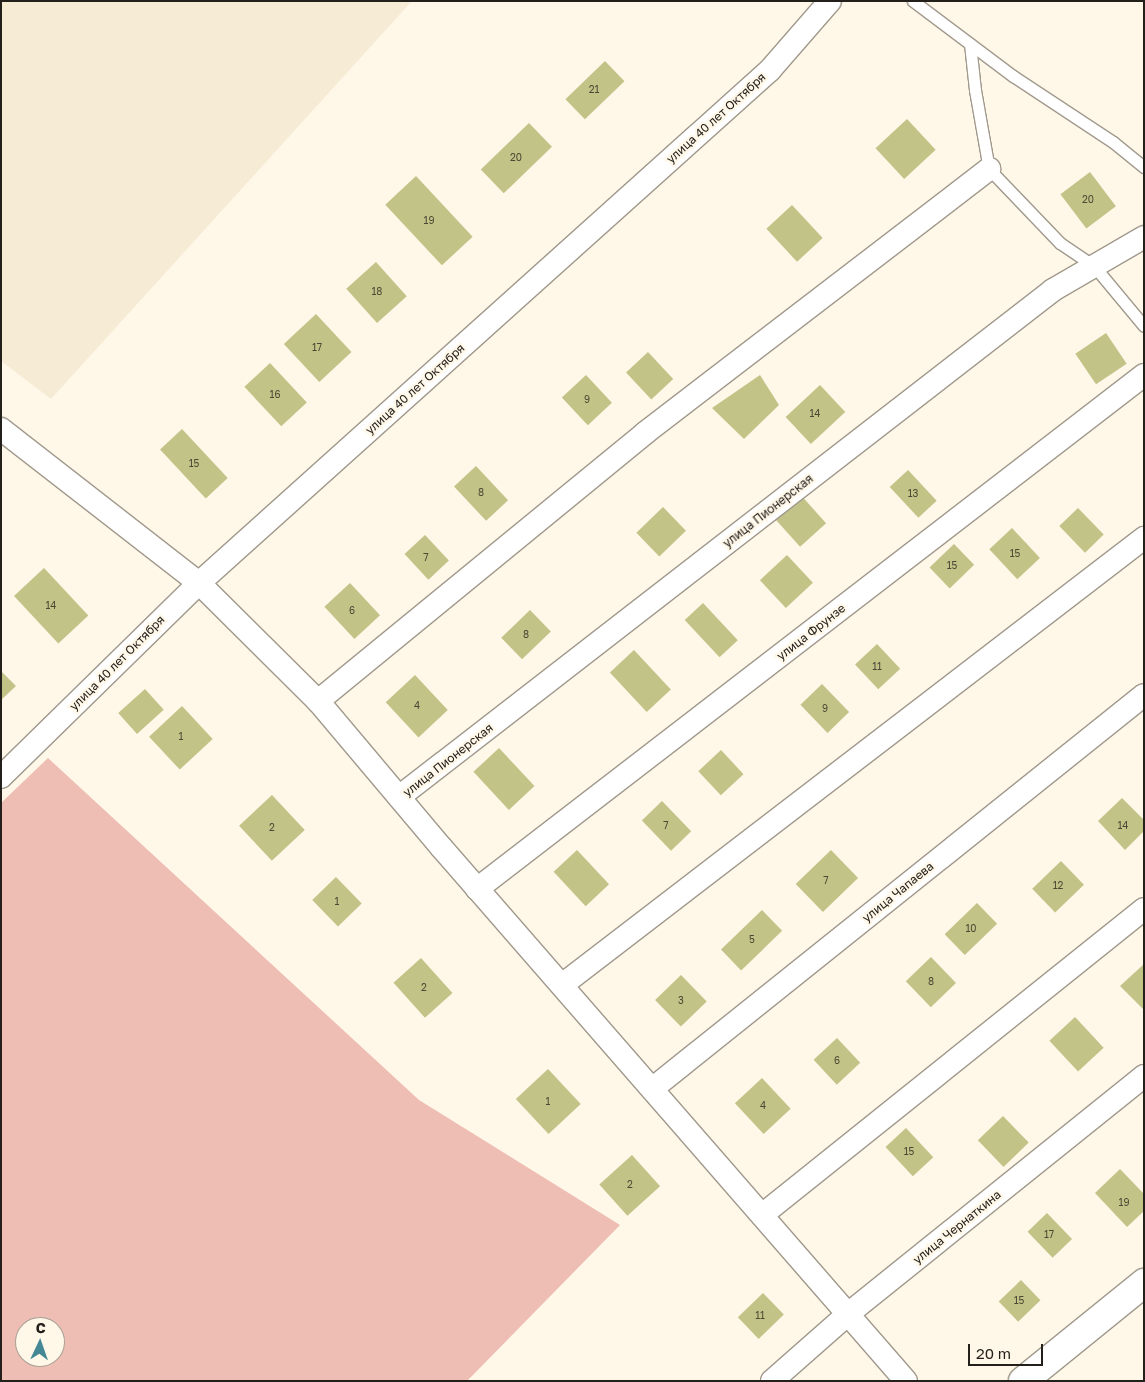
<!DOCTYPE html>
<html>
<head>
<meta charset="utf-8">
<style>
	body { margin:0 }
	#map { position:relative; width:1145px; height:1382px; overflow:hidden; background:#fff7e8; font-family:"Golos Text",sans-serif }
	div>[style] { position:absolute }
	.built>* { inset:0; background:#f6ebd5 }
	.green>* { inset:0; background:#eebeb4 }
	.building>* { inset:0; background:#c2c487; transform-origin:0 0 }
	.roads { filter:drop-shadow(1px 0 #a0998c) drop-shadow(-1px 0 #a0998c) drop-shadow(0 1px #a0998c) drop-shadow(0 -1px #a0998c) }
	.service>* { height:11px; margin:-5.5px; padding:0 5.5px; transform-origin:5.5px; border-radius:5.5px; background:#fff }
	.minor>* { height:22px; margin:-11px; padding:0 11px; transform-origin:11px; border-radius:11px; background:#fff }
	.tertiary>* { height:28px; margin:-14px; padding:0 14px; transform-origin:14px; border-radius:14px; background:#fff }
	span { translate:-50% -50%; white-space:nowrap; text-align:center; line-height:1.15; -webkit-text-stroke:4.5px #fff7e8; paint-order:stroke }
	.number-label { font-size:10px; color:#4b4936 }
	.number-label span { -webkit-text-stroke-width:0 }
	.street-label { font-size:12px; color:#23201b }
	.frame { position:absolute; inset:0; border:2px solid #23201b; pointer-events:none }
	.north { position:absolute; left:15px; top:1317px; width:50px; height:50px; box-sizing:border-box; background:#fff7e8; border:1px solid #a7a196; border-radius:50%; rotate:3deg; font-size:14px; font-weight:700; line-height:20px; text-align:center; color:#23201b }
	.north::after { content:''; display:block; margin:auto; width:18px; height:22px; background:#448896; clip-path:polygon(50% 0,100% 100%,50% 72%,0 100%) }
	.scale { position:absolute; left:968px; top:1344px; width:75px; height:22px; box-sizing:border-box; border:2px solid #23201b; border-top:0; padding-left:6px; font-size:15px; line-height:18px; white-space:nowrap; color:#23201b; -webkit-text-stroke:4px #fff7e8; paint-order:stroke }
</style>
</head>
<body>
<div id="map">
	<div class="built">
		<i style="clip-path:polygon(1px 1px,412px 1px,51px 399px,1px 361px)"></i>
	</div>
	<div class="green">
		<i style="clip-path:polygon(evenodd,48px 758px,419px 1100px,620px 1225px,467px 1381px,1px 1381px,1px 803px,48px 758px,25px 1327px,55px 1327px,55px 1357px,25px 1357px,25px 1327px)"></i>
	</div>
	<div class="building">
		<i style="left:605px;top:61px;width:28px;height:55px;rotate:46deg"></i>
		<i style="left:907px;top:119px;width:42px;height:43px;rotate:47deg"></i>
		<i style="left:529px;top:123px;width:33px;height:67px;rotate:46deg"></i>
		<i style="left:1090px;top:172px;width:43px;height:37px;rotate:53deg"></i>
		<i style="left:416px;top:176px;width:83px;height:42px;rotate:47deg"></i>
		<i style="left:792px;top:205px;width:45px;height:35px;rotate:47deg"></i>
		<i style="left:376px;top:262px;width:46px;height:40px;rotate:48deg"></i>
		<i style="left:316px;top:314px;width:52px;height:44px;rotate:47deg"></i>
		<i style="left:1106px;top:333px;width:37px;height:37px;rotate:56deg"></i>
		<i style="left:648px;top:352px;width:37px;height:30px;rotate:47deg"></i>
		<i style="left:270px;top:363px;width:54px;height:35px;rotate:47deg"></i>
		<i style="left:586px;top:375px;width:38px;height:33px;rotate:47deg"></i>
		<i style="clip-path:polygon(760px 375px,779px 405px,744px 439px,712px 408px)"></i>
		<i style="left:820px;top:385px;width:37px;height:47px;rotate:47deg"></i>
		<i style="left:182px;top:429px;width:67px;height:30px;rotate:47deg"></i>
		<i style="left:476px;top:466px;width:47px;height:30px;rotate:47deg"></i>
		<i style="left:908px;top:470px;width:42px;height:25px;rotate:47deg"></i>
		<i style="left:798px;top:492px;width:42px;height:35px;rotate:48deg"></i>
		<i style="left:663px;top:507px;width:33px;height:37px;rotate:46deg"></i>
		<i style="left:1078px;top:508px;width:37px;height:26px;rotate:46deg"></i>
		<i style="left:1012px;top:528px;width:41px;height:31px;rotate:47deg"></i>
		<i style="left:425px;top:535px;width:35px;height:28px;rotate:47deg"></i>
		<i style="left:954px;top:544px;width:29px;height:34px;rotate:46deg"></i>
		<i style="left:787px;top:555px;width:38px;height:37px;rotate:47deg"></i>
		<i style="left:44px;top:568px;width:65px;height:41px;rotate:47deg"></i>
		<i style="left:350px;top:583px;width:44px;height:35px;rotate:47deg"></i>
		<i style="left:703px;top:603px;width:51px;height:25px;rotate:47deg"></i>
		<i style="left:530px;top:610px;width:30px;height:40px;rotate:46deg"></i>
		<i style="left:877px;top:644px;width:34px;height:30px;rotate:47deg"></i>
		<i style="left:634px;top:650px;width:54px;height:33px;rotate:47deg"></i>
		<i style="clip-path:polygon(1px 671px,16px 686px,1px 700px)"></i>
		<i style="left:415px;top:675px;width:48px;height:40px;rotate:47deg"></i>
		<i style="left:822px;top:684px;width:39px;height:30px;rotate:46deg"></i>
		<i style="left:145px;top:689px;width:28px;height:36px;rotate:48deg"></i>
		<i style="left:182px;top:706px;width:45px;height:45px;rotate:47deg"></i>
		<i style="left:499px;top:748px;width:52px;height:35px;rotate:47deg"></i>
		<i style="left:721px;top:750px;width:33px;height:31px;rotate:47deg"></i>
		<i style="left:272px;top:795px;width:48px;height:45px;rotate:47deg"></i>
		<i style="clip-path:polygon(1122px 798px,1144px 820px,1144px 831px,1125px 850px,1098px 821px)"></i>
		<i style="left:662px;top:801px;width:42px;height:28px;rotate:46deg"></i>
		<i style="left:577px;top:850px;width:47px;height:32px;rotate:47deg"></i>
		<i style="left:831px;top:850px;width:39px;height:49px;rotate:46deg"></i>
		<i style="left:1061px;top:861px;width:33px;height:40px;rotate:46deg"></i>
		<i style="left:336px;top:877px;width:37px;height:33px;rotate:46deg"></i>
		<i style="left:977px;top:903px;width:29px;height:45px;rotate:46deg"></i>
		<i style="left:762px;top:910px;width:29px;height:57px;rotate:46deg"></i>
		<i style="left:931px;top:957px;width:36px;height:35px;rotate:46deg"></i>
		<i style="left:421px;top:958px;width:47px;height:37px;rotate:48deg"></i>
		<i style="clip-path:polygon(1144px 964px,1144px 1010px,1120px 986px)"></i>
		<i style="left:681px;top:975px;width:37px;height:36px;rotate:46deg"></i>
		<i style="left:1075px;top:1017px;width:42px;height:35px;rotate:47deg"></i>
		<i style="left:837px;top:1038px;width:34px;height:32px;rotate:47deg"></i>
		<i style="left:548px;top:1069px;width:48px;height:44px;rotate:47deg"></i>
		<i style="left:762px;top:1078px;width:42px;height:37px;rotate:47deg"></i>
		<i style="left:1003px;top:1116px;width:37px;height:35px;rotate:46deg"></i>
		<i style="left:906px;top:1128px;width:40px;height:28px;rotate:47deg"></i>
		<i style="left:632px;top:1155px;width:42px;height:44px;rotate:48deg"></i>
		<i style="clip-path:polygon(1120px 1169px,1144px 1194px,1144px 1211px,1127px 1227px,1095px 1193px)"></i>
		<i style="left:1047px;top:1213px;width:36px;height:27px;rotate:46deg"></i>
		<i style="left:1021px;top:1280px;width:28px;height:31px;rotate:46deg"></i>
		<i style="left:763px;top:1293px;width:30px;height:35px;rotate:46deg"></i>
	</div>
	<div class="roads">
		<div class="service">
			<i style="left:913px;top:1px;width:125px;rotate:36.9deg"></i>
			<i style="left:1013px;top:76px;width:120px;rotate:33.4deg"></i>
			<i style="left:1113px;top:142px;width:40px;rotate:39deg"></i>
			<i style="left:970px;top:44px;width:46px;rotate:83.8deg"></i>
			<i style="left:975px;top:90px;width:80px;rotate:80deg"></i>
			<i style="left:989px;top:169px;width:103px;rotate:46.2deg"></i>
			<i style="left:1060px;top:243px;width:41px;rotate:34.1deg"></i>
			<i style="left:1094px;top:266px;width:78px;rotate:50.2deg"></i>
		</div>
		<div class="minor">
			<i style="left:1px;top:429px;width:251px;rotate:37.9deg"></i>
			<i style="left:199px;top:583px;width:168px;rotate:44.8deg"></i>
			<i style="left:318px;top:701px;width:191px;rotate:49.9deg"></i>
			<i style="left:441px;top:847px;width:708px;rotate:48.95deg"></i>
			<i style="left:318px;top:701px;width:423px;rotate:-39.3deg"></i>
			<i style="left:645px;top:433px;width:434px;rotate:-37.5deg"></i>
			<i style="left:1px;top:777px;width:277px;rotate:-44.4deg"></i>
			<i style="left:199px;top:583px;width:768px;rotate:-41.94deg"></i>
			<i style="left:770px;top:70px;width:91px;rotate:-49deg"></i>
			<i style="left:399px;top:797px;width:828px;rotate:-37.78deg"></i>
			<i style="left:1053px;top:290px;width:105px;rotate:-30.2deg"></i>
			<i style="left:477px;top:889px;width:842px;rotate:-37.62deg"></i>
			<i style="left:562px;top:985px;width:734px;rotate:-37.53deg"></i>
			<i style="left:652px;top:1089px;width:630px;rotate:-38.69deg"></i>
			<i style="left:762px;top:1215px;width:489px;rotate:-38.7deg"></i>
			<i style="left:772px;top:1381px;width:101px;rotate:-41.4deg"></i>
			<i style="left:848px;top:1314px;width:380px;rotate:-38.8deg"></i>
		</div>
		<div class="tertiary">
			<i style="left:1023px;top:1381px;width:156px;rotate:-39deg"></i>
		</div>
	</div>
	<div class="number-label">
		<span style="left:594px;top:90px">21</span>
		<span style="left:516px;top:158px">20</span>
		<span style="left:1088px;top:200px">20</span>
		<span style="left:429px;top:221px">19</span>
		<span style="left:377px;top:292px">18</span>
		<span style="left:317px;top:348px">17</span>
		<span style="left:275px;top:395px">16</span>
		<span style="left:587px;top:400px">9</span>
		<span style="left:815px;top:414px">14</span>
		<span style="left:194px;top:464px">15</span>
		<span style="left:481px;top:493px">8</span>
		<span style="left:913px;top:494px">13</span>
		<span style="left:1015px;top:554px">15</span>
		<span style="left:426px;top:558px">7</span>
		<span style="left:952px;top:566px">15</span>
		<span style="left:51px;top:606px">14</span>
		<span style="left:352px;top:611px">6</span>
		<span style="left:526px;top:635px">8</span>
		<span style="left:877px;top:667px">11</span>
		<span style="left:417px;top:706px">4</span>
		<span style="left:825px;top:709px">9</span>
		<span style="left:181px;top:737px">1</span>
		<span style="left:666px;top:826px">7</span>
		<span style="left:1123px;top:826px">14</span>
		<span style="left:272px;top:828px">2</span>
		<span style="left:826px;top:881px">7</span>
		<span style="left:1058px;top:886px">12</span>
		<span style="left:337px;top:902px">1</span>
		<span style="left:971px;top:929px">10</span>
		<span style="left:752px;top:940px">5</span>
		<span style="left:931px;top:982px">8</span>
		<span style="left:424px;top:988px">2</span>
		<span style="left:681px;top:1001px">3</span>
		<span style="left:837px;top:1061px">6</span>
		<span style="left:548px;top:1102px">1</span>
		<span style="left:763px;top:1106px">4</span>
		<span style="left:909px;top:1152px">15</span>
		<span style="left:630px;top:1185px">2</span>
		<span style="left:1124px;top:1203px">19</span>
		<span style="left:1049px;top:1235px">17</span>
		<span style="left:1019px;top:1301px">15</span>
		<span style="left:760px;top:1316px">11</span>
	</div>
	<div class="street-label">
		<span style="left:716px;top:118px;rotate:-42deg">улица 40 лет Октября</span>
		<span style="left:415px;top:389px;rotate:-42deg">улица 40 лет Октября</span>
		<span style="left:768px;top:511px;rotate:-38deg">улица Пионерская</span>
		<span style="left:811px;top:632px;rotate:-38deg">улица Фрунзе</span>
		<span style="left:117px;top:663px;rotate:-45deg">улица 40 лет Октября</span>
		<span style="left:448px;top:760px;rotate:-38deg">улица Пионерская</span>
		<span style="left:898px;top:892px;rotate:-39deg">улица Чапаева</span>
		<span style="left:957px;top:1227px;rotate:-39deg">улица Чернаткина</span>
	</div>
	<div class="frame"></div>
	<div class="north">С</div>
	<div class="scale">20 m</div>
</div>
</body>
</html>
